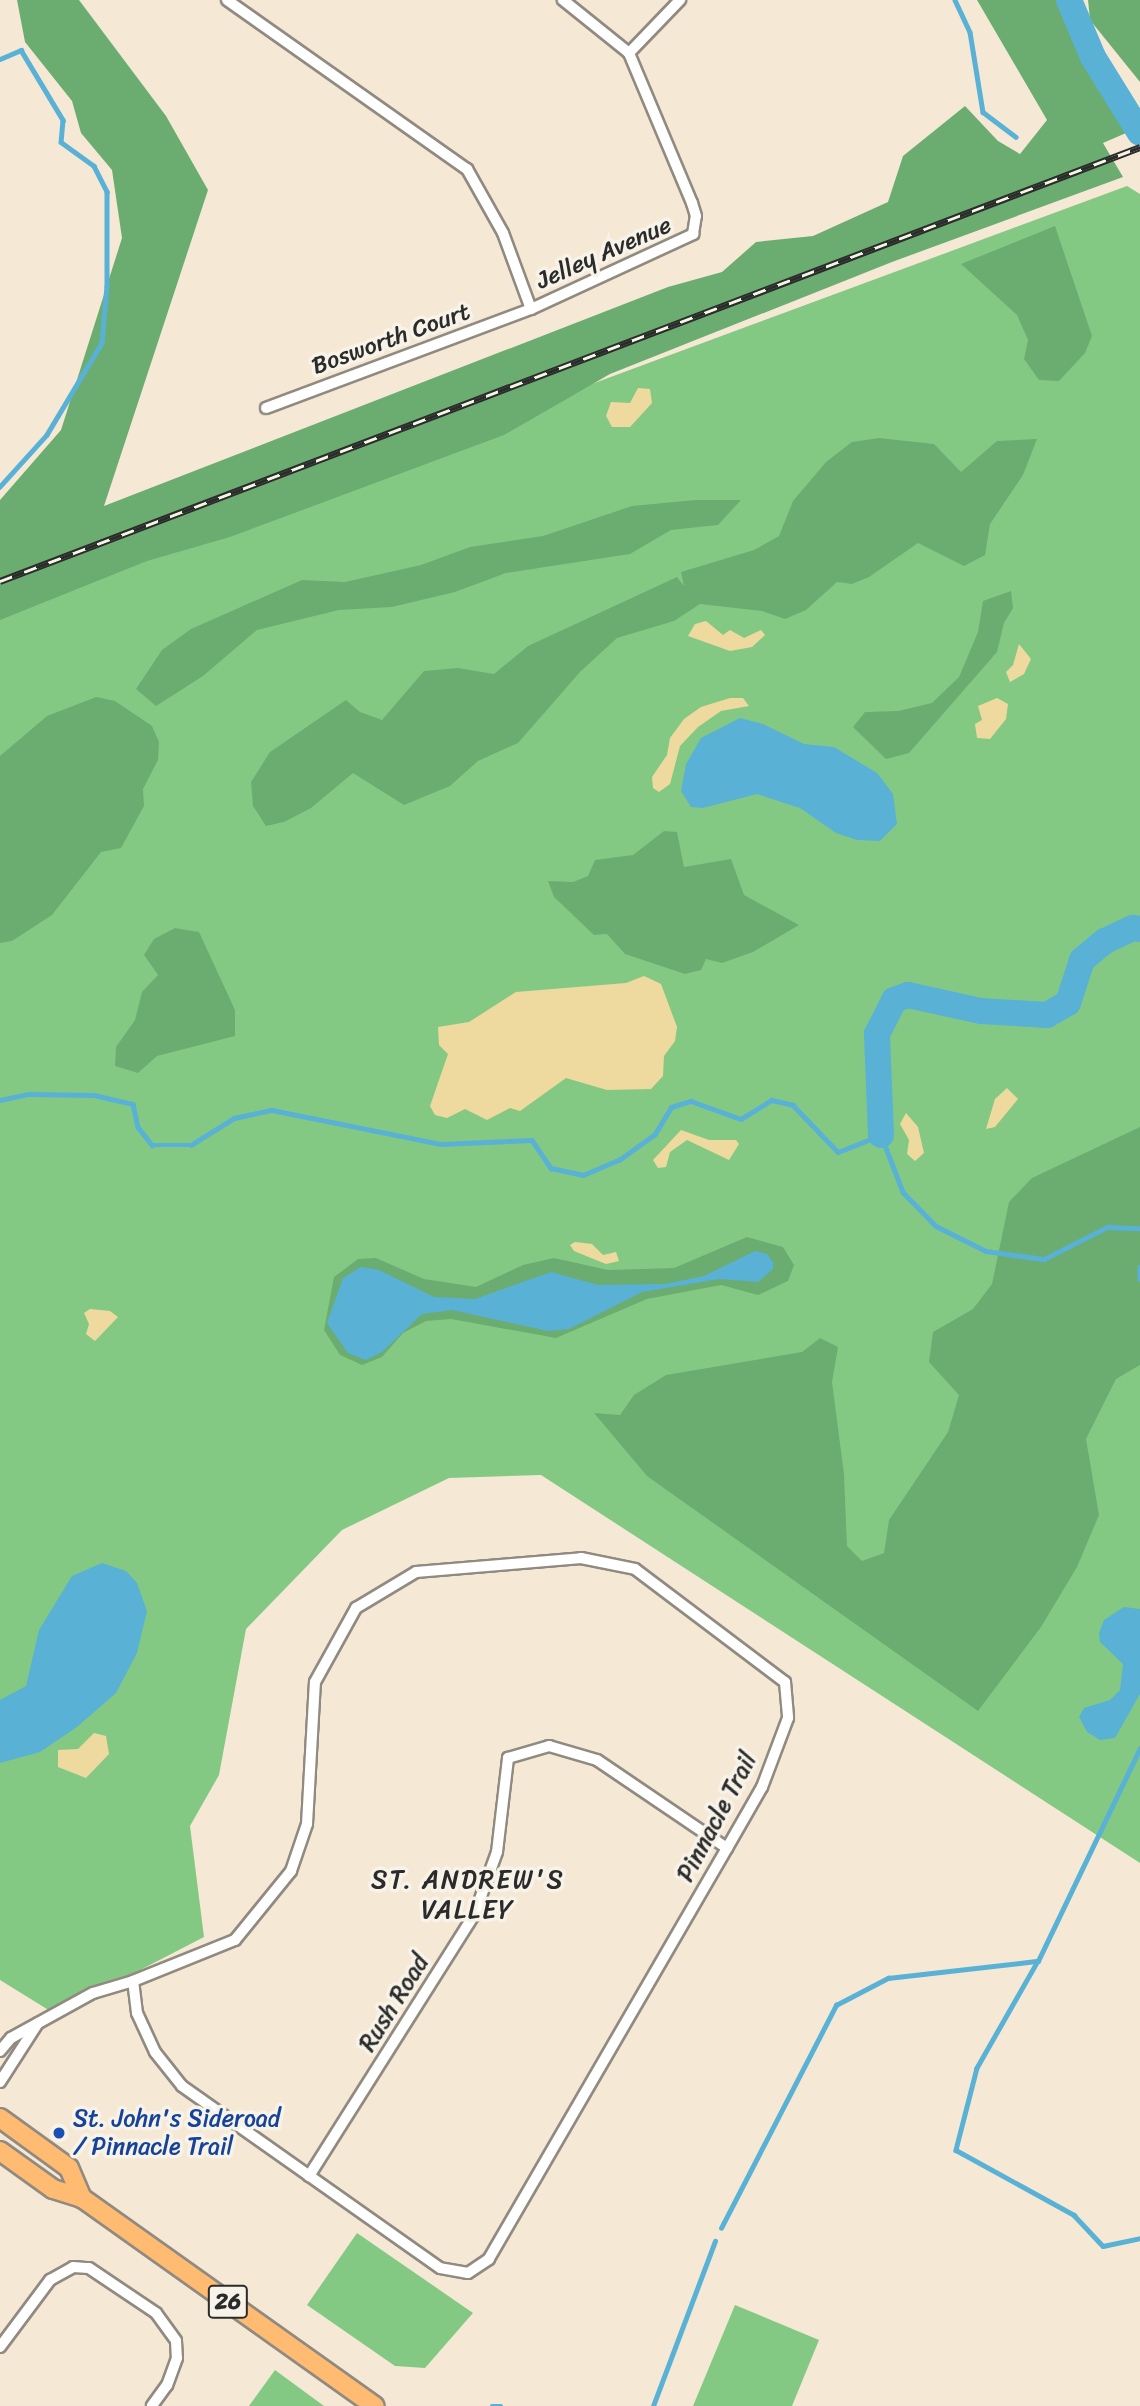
<!DOCTYPE html>
<html>
<head>
<meta charset="utf-8">
<style>
	body { margin:0 }
	#map { position:relative; width:1140px; height:2406px; overflow:hidden; background:#f5e9d5; font-family:Sriracha,sans-serif }
	div>[style] { position:absolute }
	.green>* { inset:0; background:#84c983 }
	.forest>* { inset:0; background:#6bad71 }
	.sand>* { inset:0; background:#eeda9e }
	.water>* { inset:0; background:#59b1d6 }
	.stream>* { height:4.5px; margin:-2.25px; padding:0 2.25px; transform-origin:2.25px; border-radius:2.25px; background:#59b1d6 }
	.river>* { height:26px; margin:-13px; padding:0 13px; transform-origin:13px; border-radius:13px; background:#59b1d6 }
	.roads { filter:drop-shadow(2px 0 #908a80) drop-shadow(-2px 0 #908a80) drop-shadow(0 2px #908a80) drop-shadow(0 -2px #908a80) }
	.street>* { height:10px; margin:-5px; padding:0 5px; transform-origin:5px; border-radius:5px; background:#fff }
	.primary>* { height:18px; margin:-9px; padding:0 9px; transform-origin:9px; border-radius:9px; background:#ffbb71 }
	.rail>* { height:7px; margin-top:-3.5px; transform-origin:0; background:repeating-linear-gradient(90deg,#f7f3e8 0 13px,#2b2b2b 0 26px); box-sizing:border-box; border-block:2px solid #2b2b2b }
	.dots>* { width:19px; height:19px; translate:-50% -50%; box-sizing:border-box; border:4px solid #f7f3e8; border-radius:50% }
	span { translate:-50% -50%; white-space:nowrap; text-align:center; line-height:1.15; -webkit-text-stroke:7px #f7f3e8; paint-order:stroke }
	.shield-label span { padding:2px 5px; background:#f7f3e8; border:2px solid; border-radius:5px; -webkit-text-stroke-width:0 }
	.shield-label { font-size:23px; color:#2b2b2b; font-weight:700 }
	.street-label { font-size:24px; color:#2b2b2b }
	.transit-label { font-size:24px; color:#164399 }
	.left { translate:0 -50%; text-align:left }
	.neighbourhood-label { font-size:26px; color:#2b2b2b; letter-spacing:2px }
</style>
</head>
<body>
<div id="map">
	<div class="green">
		<i style="clip-path:polygon(1127px 186px,1140px 194px,1140px 1863px,541px 1475px,449px 1478px,342px 1530px,246px 1629px,219px 1775px,190px 1826px,204px 1937px,55px 2014px,0 1980px,0 603px)"></i>
		<i style="clip-path:polygon(357px 2233px,473px 2313px,425px 2368px,395px 2366px,307px 2305px)"></i>
		<i style="clip-path:polygon(735px 2305px,819px 2340px,792px 2406px,693px 2406px)"></i>
		<i style="clip-path:polygon(275px 2370px,324px 2406px,249px 2406px)"></i>
	</div>
	<div class="forest">
		<i style="clip-path:polygon(17px 0,79px 0,166px 116px,208px 190px,104px 506px,668px 287px,722px 272px,756px 242px,813px 236px,888px 202px,903px 156px,965px 106px,998px 141px,1020px 154px,1047px 120px,977px 0,1064px 0,1123px 116px,1126px 133px,1103px 143px,1123px 177px,892px 262px,610px 374px,504px 435px,230px 537px,147px 561px,0 620px,0 500px,61px 430px,122px 238px,112px 170px,81px 133px,72px 101px,25px 42px)"></i>
		<i style="clip-path:polygon(1088px 0,1140px 0,1140px 82px,1090px 20px)"></i>
		<i style="clip-path:polygon(1055px 226px,1092px 336px,1085px 353px,1059px 381px,1039px 380px,1024px 359px,1028px 340px,1017px 315px,961px 264px)"></i>
		<i style="clip-path:polygon(879px 438px,934px 444px,961px 472px,997px 441px,1037px 439px,1023px 475px,990px 524px,985px 555px,964px 566px,918px 543px,869px 577px,852px 584px,837px 582px,806px 610px,785px 619px,762px 611px,700px 604px,674px 621px,617px 638px,580px 672px,518px 743px,478px 761px,450px 786px,404px 805px,353px 773px,311px 808px,284px 822px,266px 826px,253px 806px,251px 782px,270px 752px,346px 700px,360px 712px,382px 720px,424px 671px,458px 668px,494px 674px,528px 646px,677px 577px,684px 586px,681px 572px,754px 550px,779px 536px,793px 501px,826px 462px,852px 442px)"></i>
		<i style="clip-path:polygon(695px 500px,741px 500px,718px 525px,671px 530px,630px 554px,506px 573px,455px 592px,392px 607px,339px 610px,257px 630px,203px 676px,156px 706px,136px 689px,162px 650px,191px 629px,302px 580px,345px 582px,421px 565px,470px 547px,543px 536px,632px 506px)"></i>
		<i style="clip-path:polygon(1011px 591px,1013px 608px,1004px 623px,997px 652px,909px 753px,886px 759px,853px 727px,865px 712px,898px 711px,932px 703px,959px 677px,978px 632px,983px 601px)"></i>
		<i style="clip-path:polygon(96px 697px,115px 701px,152px 726px,159px 742px,158px 760px,143px 789px,144px 806px,121px 848px,101px 852px,52px 915px,12px 941px,0 943px,0 756px,47px 716px)"></i>
		<i style="clip-path:polygon(664px 831px,677px 832px,684px 867px,731px 859px,744px 895px,799px 925px,753px 952px,722px 963px,706px 959px,701px 970px,685px 974px,625px 954px,607px 934px,594px 935px,554px 897px,548px 881px,573px 882px,588px 876px,595px 860px,633px 855px)"></i>
		<i style="clip-path:polygon(175px 928px,199px 932px,235px 1010px,235px 1036px,157px 1056px,138px 1073px,115px 1066px,116px 1047px,135px 1020px,142px 992px,158px 975px,144px 955px,154px 939px)"></i>
		<i style="clip-path:polygon(1140px 1127px,1140px 1365px,1116px 1379px,1086px 1439px,1099px 1515px,1077px 1567px,1041px 1627px,978px 1711px,647px 1476px,594px 1413px,620px 1415px,634px 1395px,666px 1375px,802px 1352px,820px 1338px,838px 1347px,832px 1382px,844px 1474px,847px 1546px,862px 1561px,884px 1553px,889px 1520px,948px 1432px,959px 1395px,929px 1362px,933px 1332px,973px 1309px,992px 1284px,1009px 1202px,1032px 1178px)"></i>
		<i style="clip-path:polygon(747px 1237px,783px 1247px,794px 1265px,788px 1281px,758px 1295px,721px 1285px,647px 1299px,556px 1338px,451px 1319px,426px 1321px,403px 1333px,382px 1357px,362px 1365px,340px 1355px,324px 1330px,334px 1277px,358px 1259px,376px 1258px,424px 1279px,476px 1287px,523px 1265px,554px 1258px,608px 1270px,674px 1268px)"></i>
	</div>
	<div class="sand">
		<i style="clip-path:polygon(638px 388px,650px 389px,652px 403px,630px 427px,612px 427px,606px 416px,611px 402px,630px 403px)"></i>
		<i style="clip-path:polygon(706px 621px,723px 635px,730px 630px,744px 638px,761px 630px,765px 635px,752px 647px,730px 651px,688px 636px,695px 624px)"></i>
		<i style="clip-path:polygon(1019px 644px,1031px 659px,1024px 674px,1010px 682px,1006px 672px,1013px 665px)"></i>
		<i style="clip-path:polygon(730px 698px,743px 698px,749px 706px,721px 711px,698px 727px,680px 746px,670px 784px,659px 792px,653px 788px,652px 777px,667px 755px,670px 738px,684px 719px,701px 707px)"></i>
		<i style="clip-path:polygon(997px 698px,1008px 704px,1006px 719px,990px 739px,977px 738px,975px 724px,982px 720px,978px 706px)"></i>
		<i style="clip-path:polygon(644px 976px,661px 984px,677px 1027px,675px 1041px,664px 1056px,663px 1076px,651px 1089px,607px 1090px,566px 1078px,520px 1111px,510px 1108px,487px 1120px,465px 1109px,447px 1118px,435px 1115px,430px 1106px,448px 1054px,439px 1045px,438px 1027px,469px 1022px,516px 992px,626px 983px)"></i>
		<i style="clip-path:polygon(1007px 1088px,1018px 1099px,995px 1127px,986px 1129px,995px 1099px)"></i>
		<i style="clip-path:polygon(906px 1113px,918px 1127px,924px 1153px,915px 1161px,907px 1154px,909px 1140px,900px 1124px)"></i>
		<i style="clip-path:polygon(681px 1130px,709px 1140px,736px 1140px,739px 1144px,729px 1160px,687px 1140px,670px 1152px,666px 1167px,658px 1168px,653px 1160px)"></i>
		<i style="clip-path:polygon(575px 1242px,592px 1244px,603px 1255px,616px 1252px,619px 1261px,606px 1264px,574px 1251px,570px 1245px)"></i>
		<i style="clip-path:polygon(90px 1309px,110px 1311px,118px 1317px,95px 1341px,86px 1334px,89px 1324px,84px 1313px)"></i>
		<i style="clip-path:polygon(94px 1733px,106px 1736px,109px 1754px,86px 1778px,58px 1767px,58px 1750px,78px 1749px)"></i>
	</div>
	<div class="water">
		<i style="clip-path:polygon(740px 718px,763px 724px,804px 744px,834px 747px,877px 773px,893px 794px,897px 824px,880px 841px,857px 840px,836px 833px,800px 808px,757px 794px,703px 808px,691px 807px,681px 791px,686px 764px,701px 738px)"></i>
		<i style="clip-path:polygon(755px 1251px,767px 1254px,773px 1262px,773px 1269px,758px 1282px,719px 1279px,642px 1292px,569px 1329px,548px 1331px,452px 1310px,422px 1314px,382px 1352px,366px 1360px,348px 1353px,327px 1323px,343px 1278px,361px 1267px,379px 1270px,434px 1297px,475px 1299px,551px 1272px,598px 1285px,665px 1284px,704px 1276px)"></i>
		<i style="clip-path:polygon(102px 1563px,126px 1571px,137px 1583px,147px 1611px,137px 1653px,116px 1693px,77px 1727px,40px 1752px,0 1763px,0 1700px,26px 1686px,39px 1630px,72px 1576px)"></i>
		<i style="clip-path:polygon(1124px 1607px,1140px 1609px,1140px 1694px,1115px 1738px,1100px 1740px,1087px 1732px,1079px 1717px,1084px 1708px,1110px 1700px,1120px 1690px,1123px 1664px,1100px 1642px,1099px 1633px,1104px 1620px)"></i>
	</div>
	<div class="stream">
		<i style="left:955px;top:0;width:35px;rotate:65deg"></i>
		<i style="left:970px;top:32px;width:81px;rotate:80.8deg"></i>
		<i style="left:983px;top:112px;width:41px;rotate:37.1deg"></i>
		<i style="left:0;top:59px;width:23px;rotate:-23deg"></i>
		<i style="left:21px;top:50px;width:82px;rotate:59deg"></i>
		<i style="left:63px;top:120px;width:22px;rotate:95deg"></i>
		<i style="left:61px;top:142px;width:41px;rotate:36deg"></i>
		<i style="left:94px;top:166px;width:29px;rotate:63deg"></i>
		<i style="left:107px;top:192px;width:94px;rotate:90deg"></i>
		<i style="left:107px;top:286px;width:57px;rotate:95deg"></i>
		<i style="left:102px;top:343px;width:107px;rotate:120.9deg"></i>
		<i style="left:47px;top:435px;width:70px;rotate:132.1deg"></i>
		<i style="left:0;top:1100px;width:30px;rotate:-12deg"></i>
		<i style="left:29px;top:1094px;width:65px;rotate:0.9deg"></i>
		<i style="left:94px;top:1095px;width:40px;rotate:13deg"></i>
		<i style="left:133px;top:1104px;width:24px;rotate:78deg"></i>
		<i style="left:138px;top:1127px;width:23px;rotate:52deg"></i>
		<i style="left:152px;top:1145px;width:39px"></i>
		<i style="left:191px;top:1145px;width:51px;rotate:-32.1deg"></i>
		<i style="left:234px;top:1118px;width:39px;rotate:-12deg"></i>
		<i style="left:272px;top:1110px;width:171px;rotate:11.4deg"></i>
		<i style="left:440px;top:1144px;width:92px;rotate:-2.5deg"></i>
		<i style="left:532px;top:1140px;width:34px;rotate:56deg"></i>
		<i style="left:551px;top:1168px;width:33px;rotate:12deg"></i>
		<i style="left:583px;top:1175px;width:39px;rotate:-23deg"></i>
		<i style="left:619px;top:1160px;width:44px;rotate:-35.8deg"></i>
		<i style="left:655px;top:1134px;width:31px;rotate:-59deg"></i>
		<i style="left:671px;top:1107px;width:21px;rotate:-17deg"></i>
		<i style="left:691px;top:1101px;width:53px;rotate:19.8deg"></i>
		<i style="left:741px;top:1119px;width:36px;rotate:-32deg"></i>
		<i style="left:772px;top:1100px;width:22px;rotate:13deg"></i>
		<i style="left:793px;top:1105px;width:65px;rotate:46.2deg"></i>
		<i style="left:838px;top:1152px;width:46px;rotate:-21.6deg"></i>
		<i style="left:881px;top:1135px;width:61px;rotate:68.9deg"></i>
		<i style="left:903px;top:1192px;width:47px;rotate:45.9deg"></i>
		<i style="left:936px;top:1226px;width:56px;rotate:26.6deg"></i>
		<i style="left:986px;top:1251px;width:59px;rotate:7.9deg"></i>
		<i style="left:1044px;top:1259px;width:71px;rotate:-26.9deg"></i>
		<i style="left:1107px;top:1227px;width:33px;rotate:2deg"></i>
		<i style="left:1140px;top:1267px;width:12px;rotate:90deg"></i>
		<i style="left:1038px;top:1961px;width:123px;rotate:119.7deg"></i>
		<i style="left:977px;top:2068px;width:85px;rotate:104.4deg"></i>
		<i style="left:956px;top:2150px;width:135px;rotate:28.8deg"></i>
		<i style="left:1074px;top:2215px;width:42px;rotate:46.9deg"></i>
		<i style="left:1103px;top:2246px;width:38px;rotate:-12deg"></i>
		<i style="left:721px;top:2228px;width:251px;rotate:-62.7deg"></i>
		<i style="left:836px;top:2005px;width:59px;rotate:-27.4deg"></i>
		<i style="left:888px;top:1978px;width:151px;rotate:-6.5deg"></i>
		<i style="left:1038px;top:1961px;width:236px;rotate:-64.4deg"></i>
		<i style="left:492px;top:2406px;width:9px"></i>
		<i style="left:653px;top:2406px;width:176px;rotate:-69.4deg"></i>
	</div>
	<div class="river">
		<i style="left:1069px;top:0;width:62px;rotate:67.2deg"></i>
		<i style="left:1093px;top:57px;width:89px;rotate:58.3deg"></i>
		<i style="left:881px;top:1135px;width:101px;rotate:-92.3deg"></i>
		<i style="left:877px;top:1034px;width:38px;rotate:-63deg"></i>
		<i style="left:894px;top:1000px;width:15px;rotate:-20deg"></i>
		<i style="left:908px;top:995px;width:75px;rotate:12.4deg"></i>
		<i style="left:981px;top:1011px;width:66px;rotate:3.5deg"></i>
		<i style="left:1047px;top:1015px;width:24px;rotate:-30deg"></i>
		<i style="left:1068px;top:1003px;width:45px;rotate:-72deg"></i>
		<i style="left:1082px;top:960px;width:30px;rotate:-40deg"></i>
		<i style="left:1105px;top:941px;width:31px;rotate:-25deg"></i>
		<i style="left:1133px;top:928px;width:7px;rotate:8deg"></i>
	</div>
	<div class="roads">
		<div class="street">
			<i style="left:227px;top:0;width:294px;rotate:35.2deg"></i>
			<i style="left:467px;top:169px;width:73px;rotate:60.6deg"></i>
			<i style="left:503px;top:233px;width:81px;rotate:69.8deg"></i>
			<i style="left:629px;top:53px;width:74px;rotate:-46.1deg"></i>
			<i style="left:266px;top:408px;width:283px;rotate:-20.5deg"></i>
			<i style="left:531px;top:309px;width:179px;rotate:-24.8deg"></i>
			<i style="left:693px;top:234px;width:18px;rotate:-81deg"></i>
			<i style="left:696px;top:216px;width:14px;rotate:-107deg"></i>
			<i style="left:692px;top:203px;width:163px;rotate:-112.8deg"></i>
			<i style="left:629px;top:53px;width:85px;rotate:-141.2deg"></i>
			<i style="left:581px;top:1558px;width:55px;rotate:11.5deg"></i>
			<i style="left:635px;top:1569px;width:188px;rotate:37deg"></i>
			<i style="left:785px;top:1682px;width:36px;rotate:85deg"></i>
			<i style="left:788px;top:1718px;width:74px;rotate:110.6deg"></i>
			<i style="left:762px;top:1787px;width:70px;rotate:119.8deg"></i>
			<i style="left:727px;top:1848px;width:475px;rotate:120.1deg"></i>
			<i style="left:489px;top:2259px;width:25px;rotate:146deg"></i>
			<i style="left:468px;top:2273px;width:28px;rotate:-170deg"></i>
			<i style="left:440px;top:2268px;width:316px;rotate:-144.8deg"></i>
			<i style="left:182px;top:2086px;width:43px;rotate:-128.5deg"></i>
			<i style="left:155px;top:2052px;width:43px;rotate:-114.8deg"></i>
			<i style="left:137px;top:2013px;width:32px;rotate:-97deg"></i>
			<i style="left:133px;top:1981px;width:110px;rotate:-21.9deg"></i>
			<i style="left:235px;top:1940px;width:89px;rotate:-50.9deg"></i>
			<i style="left:291px;top:1871px;width:50px;rotate:-71.2deg"></i>
			<i style="left:307px;top:1824px;width:142px;rotate:-86.8deg"></i>
			<i style="left:315px;top:1682px;width:85px;rotate:-61deg"></i>
			<i style="left:356px;top:1608px;width:70px;rotate:-31deg"></i>
			<i style="left:416px;top:1572px;width:166px;rotate:-4.8deg"></i>
			<i style="left:0;top:2051px;width:17px;rotate:-50deg"></i>
			<i style="left:11px;top:2038px;width:94px;rotate:-28.8deg"></i>
			<i style="left:93px;top:1993px;width:42px;rotate:-16.7deg"></i>
			<i style="left:0;top:2082px;width:70px;rotate:-57.2deg"></i>
			<i style="left:309px;top:2176px;width:311px;rotate:-57.7deg"></i>
			<i style="left:475px;top:1913px;width:65px;rotate:-70.2deg"></i>
			<i style="left:497px;top:1852px;width:95px;rotate:-83.3deg"></i>
			<i style="left:508px;top:1758px;width:43px;rotate:-16.3deg"></i>
			<i style="left:549px;top:1746px;width:50px;rotate:16.3deg"></i>
			<i style="left:597px;top:1760px;width:157px;rotate:34.1deg"></i>
			<i style="left:0;top:2347px;width:84px;rotate:-53.3deg"></i>
			<i style="left:50px;top:2280px;width:26px;rotate:-29deg"></i>
			<i style="left:73px;top:2267px;width:16px;rotate:4deg"></i>
			<i style="left:89px;top:2268px;width:81px;rotate:33.9deg"></i>
			<i style="left:156px;top:2313px;width:34px;rotate:54deg"></i>
			<i style="left:176px;top:2341px;width:17px;rotate:87deg"></i>
			<i style="left:177px;top:2358px;width:29px;rotate:110deg"></i>
			<i style="left:167px;top:2385px;width:26px;rotate:126deg"></i>
		</div>
		<div class="primary">
			<i style="left:0;top:2118px;width:85px;rotate:35.9deg"></i>
			<i style="left:69px;top:2168px;width:33px;rotate:67deg"></i>
			<i style="left:0;top:2151px;width:65px;rotate:35.6deg"></i>
			<i style="left:53px;top:2189px;width:30px;rotate:17deg"></i>
			<i style="left:82px;top:2198px;width:359px;rotate:35.4deg"></i>
		</div>
	</div>
	<div class="rail">
		<i style="left:0;top:581px;width:1220px;rotate:-20.84deg"></i>
	</div>
	<div class="dots">
		<i style="left:59px;top:2133px;background:#1a4fb4"></i>
	</div>
	<div class="shield-label">
		<span style="left:228px;top:2302px">26</span>
	</div>
	<div class="street-label">
		<span style="left:604px;top:253px;rotate:-24deg">Jelley Avenue</span>
		<span style="left:391px;top:339px;rotate:-20deg">Bosworth Court</span>
		<span style="left:717px;top:1817px;rotate:-62deg">Pinnacle Trail</span>
		<span style="left:394px;top:2003px;rotate:-58deg">Rush Road</span>
	</div>
	<div class="transit-label">
		<span class="left" style="left:73px;top:2133px">St. John's Sideroad<br>/ Pinnacle Trail</span>
	</div>
	<div class="neighbourhood-label">
		<span style="left:468px;top:1895px">ST. ANDREW'S<br>VALLEY</span>
	</div>
</div>
</body>
</html>
